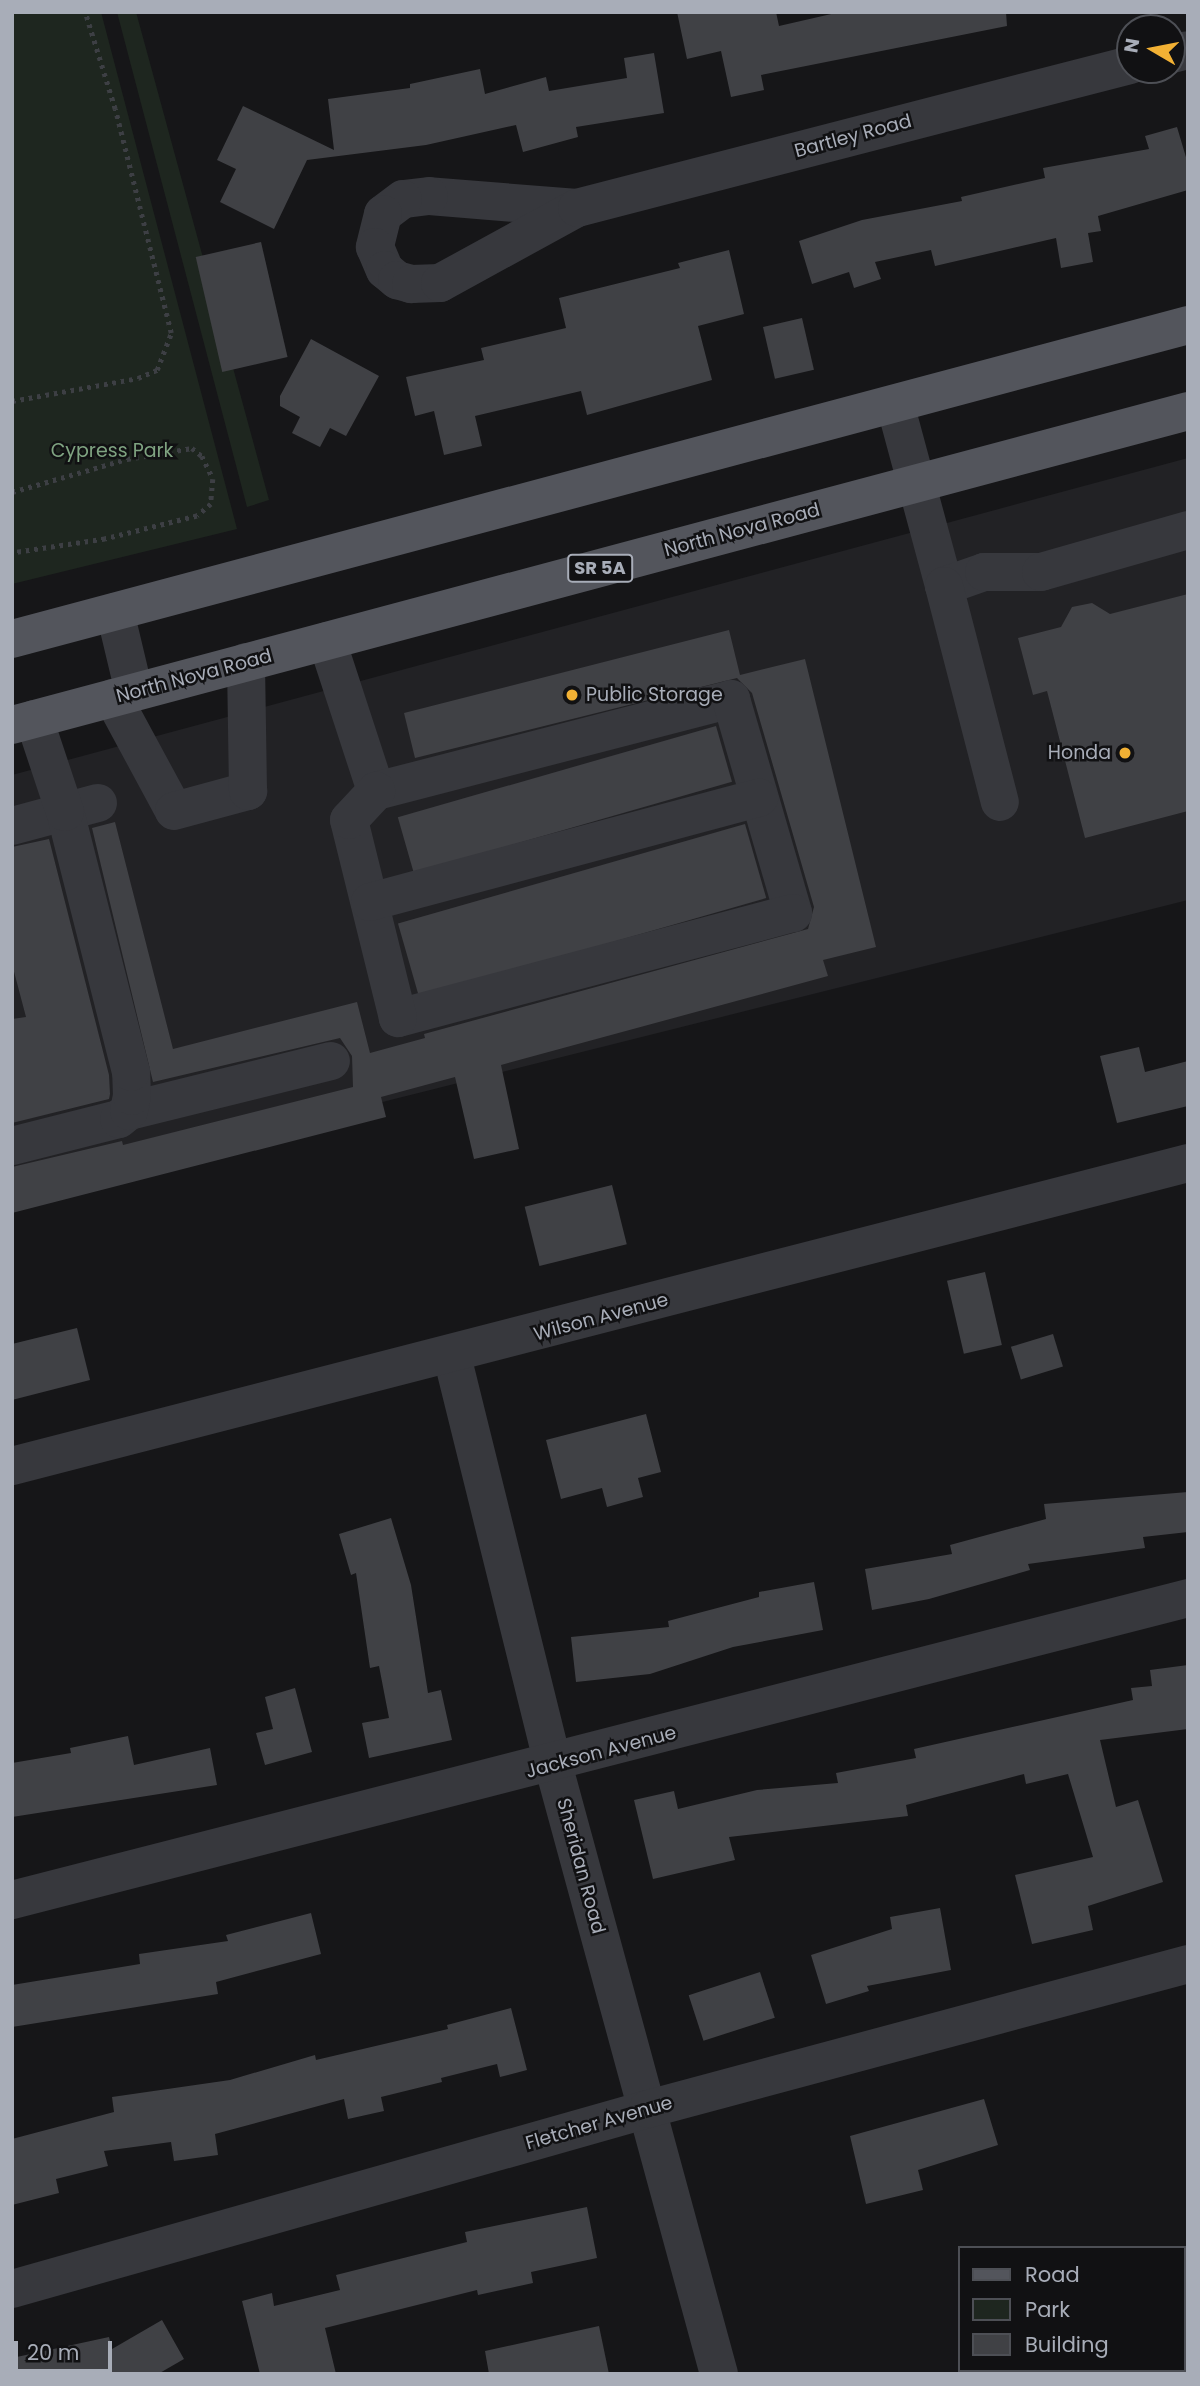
<!DOCTYPE html>
<html>
<head>
<meta charset="utf-8">
<style>
	body { margin:0 }
	#map { position:relative; width:1200px; height:2386px; overflow:hidden; background:#161618; font-family:Poppins,sans-serif }
	div>[style] { position:absolute }
	.built>* { inset:0; background:#222225 }
	.green>* { inset:0; background:#1e261f }
	.building>* { inset:0; background:#404145; transform-origin:0 0 }
	.path>* { height:4.5px; margin-top:-2.25px; transform-origin:0; background:repeating-linear-gradient(90deg,#3d3f44 0 3.5px,transparent 0 8.5px) }
	.minor>* { height:38px; margin:-19px; padding:0 19px; transform-origin:19px; border-radius:19px; background:#37383d }
	.major>* { height:38px; margin:-19px; padding:0 19px; transform-origin:19px; border-radius:19px; background:#53555c }
	.dots>* { width:19px; height:19px; translate:-50% -50%; box-sizing:border-box; border:4px solid #111113; border-radius:50% }
	span { translate:-50% -50%; white-space:nowrap; text-align:center; line-height:1.15; -webkit-text-stroke:5px #111113; paint-order:stroke }
	.shield-label span { padding:2px 5px; background:#111113; border:2px solid; border-radius:5px; -webkit-text-stroke-width:0 }
	.shield-label { font-size:18px; color:#a8adb8; font-weight:700 }
	.street-label { font-size:19px; color:#a8adb8 }
	.park-label { font-size:19px; color:#7fa381 }
	.poi-label { font-size:19px; color:#a8adb8 }
	.left { translate:0 -50%; text-align:left }
	.right { translate:-100% -50%; text-align:right }
	.frame { position:absolute; inset:0; border:14px solid #a8adb8; pointer-events:none }
	.legend { position:absolute; left:958px; top:2246px; width:228px; height:126px; box-sizing:border-box; background:#111113; border:2px solid #4d4f55; margin:0; padding:9px 12px; list-style:none; font-size:21px; color:#a8adb8 }
	.legend li { display:flex; align-items:center; gap:14px; height:35px }
	.legend b { width:35px; border:2px solid #4d4f55 }
	.north { position:absolute; left:1116px; top:14px; width:70px; height:70px; box-sizing:border-box; background:#111113; border:2px solid #4d4f55; border-radius:50%; rotate:280deg; font-size:19px; font-weight:700; line-height:28px; text-align:center; color:#a8adb8 }
	.north::after { content:''; display:block; margin:auto; width:24px; height:32px; background:#f2b134; clip-path:polygon(50% 0,100% 100%,50% 72%,0 100%) }
	.scale { position:absolute; left:14px; top:2341px; width:98px; height:32px; box-sizing:border-box; border:4px solid #a8adb8; border-top:0; padding-left:9px; font-size:21px; line-height:24px; white-space:nowrap; color:#a8adb8; -webkit-text-stroke:5px #111113; paint-order:stroke }
</style>
</head>
<body>
<div id="map">
	<div class="built">
		<i style="clip-path:polygon(1188px 458px,1188px 900px,12px 1195px,12px 775px)"></i>
	</div>
	<div class="green">
		<i style="clip-path:polygon(12px 12px,101px 12px,237px 529px,12px 584px)"></i>
		<i style="clip-path:polygon(117px 12px,136px 12px,269px 500px,247px 507px)"></i>
	</div>
	<div class="building">
		<i style="clip-path:polygon(677px 12px,776px 12px,779px 26px,840px 12px,1006px 12px,1007px 26px,761px 75px,764px 90px,731px 97px,721px 51px,687px 59px)"></i>
		<i style="clip-path:polygon(654px 53px,664px 113px,576px 127px,578px 137px,523px 152px,516px 125px,426px 145px,307px 160px,274px 229px,220px 202px,236px 169px,217px 160px,243px 106px,334px 150px,328px 99px,410px 88px,410px 84px,480px 69px,485px 94px,546px 77px,549px 91px,627px 78px,624px 58px)"></i>
		<i style="clip-path:polygon(1177px 127px,1188px 164px,1188px 190px,1098px 216px,1101px 231px,1088px 233px,1093px 262px,1061px 268px,1056px 238px,935px 266px,931px 250px,875px 262px,881px 279px,854px 288px,849px 272px,812px 284px,799px 241px,862px 220px,962px 201px,961px 197px,1045px 178px,1043px 168px,1149px 149px,1145px 136px)"></i>
		<i style="left:261px;top:242px;width:118px;height:67px;rotate:77deg"></i>
		<i style="clip-path:polygon(729px 250px,744px 314px,698px 326px,712px 380px,587px 415px,581px 391px,475px 416px,482px 446px,444px 455px,434px 411px,415px 416px,406px 377px,484px 360px,481px 348px,566px 328px,559px 298px,680px 268px,678px 263px)"></i>
		<i style="left:802px;top:318px;width:53px;height:40px;rotate:77deg"></i>
		<i style="clip-path:polygon(311px 339px,379px 376px,346px 436px,330px 428px,320px 447px,292px 433px,300px 417px,280px 406px,280px 396px)"></i>
		<i style="clip-path:polygon(1188px 594px,1188px 811px,1085px 838px,1047px 691px,1033px 695px,1018px 638px,1061px 627px,1072px 607px,1092px 603px,1110px 614px)"></i>
		<i style="clip-path:polygon(729px 630px,740px 675px,805px 659px,876px 947px,823px 960px,828px 976px,501px 1065px,519px 1149px,474px 1159px,455px 1077px,381px 1097px,386px 1117px,12px 1213px,12px 1167px,122px 1141px,123px 1145px,353px 1087px,352px 1056px,340px 1038px,153px 1082px,92px 828px,115px 822px,173px 1049px,357px 1002px,370px 1053px,425px 1038px,424px 1034px,808px 929px,814px 907px,752px 693px,737px 678px,415px 758px,413px 750px,404px 713px)"></i>
		<i style="left:716px;top:726px;width:58px;height:331px;rotate:74deg"></i>
		<i style="left:745px;top:824px;width:77px;height:361px;rotate:74deg"></i>
		<i style="clip-path:polygon(49px 839px,109px 1075px,110px 1094px,109px 1099px,12px 1123px,12px 1019px,26px 1017px,12px 964px,12px 847px)"></i>
		<i style="clip-path:polygon(1139px 1047px,1145px 1072px,1188px 1061px,1188px 1106px,1117px 1123px,1100px 1056px)"></i>
		<i style="left:612px;top:1185px;width:61px;height:90px;rotate:76deg"></i>
		<i style="left:985px;top:1272px;width:75px;height:39px;rotate:77deg"></i>
		<i style="clip-path:polygon(77px 1328px,90px 1380px,12px 1400px,12px 1344px)"></i>
		<i style="left:1053px;top:1334px;width:34px;height:44px;rotate:73deg"></i>
		<i style="clip-path:polygon(646px 1414px,661px 1472px,638px 1478px,643px 1497px,607px 1507px,602px 1488px,561px 1499px,546px 1440px)"></i>
		<i style="clip-path:polygon(1188px 1492px,1188px 1532px,1143px 1537px,1145px 1548px,1028px 1564px,1030px 1570px,929px 1599px,872px 1610px,865px 1569px,952px 1554px,950px 1545px,1046px 1519px,1044px 1504px)"></i>
		<i style="clip-path:polygon(391px 1518px,411px 1585px,428px 1693px,441px 1690px,452px 1740px,369px 1758px,362px 1723px,389px 1718px,379px 1666px,370px 1668px,356px 1573px,351px 1575px,339px 1534px)"></i>
		<i style="clip-path:polygon(814px 1582px,823px 1630px,733px 1647px,650px 1674px,576px 1682px,571px 1637px,669px 1627px,668px 1621px,759px 1597px,759px 1592px)"></i>
		<i style="clip-path:polygon(1188px 1665px,1188px 1729px,1100px 1740px,1116px 1807px,1138px 1800px,1163px 1882px,1088px 1906px,1093px 1930px,1032px 1944px,1015px 1875px,1093px 1857px,1068px 1774px,1026px 1784px,1024px 1774px,906px 1805px,908px 1816px,729px 1837px,735px 1860px,653px 1879px,634px 1800px,674px 1791px,678px 1809px,757px 1790px,838px 1783px,836px 1773px,916px 1758px,914px 1749px,1133px 1700px,1131px 1688px,1152px 1686px,1150px 1670px)"></i>
		<i style="clip-path:polygon(295px 1688px,312px 1752px,265px 1765px,256px 1733px,273px 1729px,265px 1697px)"></i>
		<i style="clip-path:polygon(128px 1736px,134px 1765px,210px 1748px,217px 1785px,12px 1817px,12px 1763px,71px 1753px,70px 1748px)"></i>
		<i style="clip-path:polygon(940px 1908px,951px 1970px,867px 1986px,869px 1991px,826px 2004px,811px 1955px,892px 1929px,890px 1917px)"></i>
		<i style="clip-path:polygon(311px 1913px,321px 1954px,216px 1982px,218px 1994px,12px 2027px,12px 1985px,140px 1964px,139px 1954px,228px 1941px,226px 1935px)"></i>
		<i style="left:760px;top:1972px;width:48px;height:75px;rotate:72deg"></i>
		<i style="clip-path:polygon(511px 2008px,527px 2070px,500px 2077px,497px 2064px,441px 2078px,442px 2082px,381px 2097px,384px 2111px,348px 2119px,344px 2099px,215px 2134px,218px 2155px,174px 2161px,171px 2142px,104px 2151px,108px 2166px,56px 2179px,59px 2193px,12px 2205px,12px 2139px,114px 2112px,112px 2097px,230px 2080px,315px 2055px,316px 2060px,448px 2029px,447px 2025px)"></i>
		<i style="clip-path:polygon(984px 2099px,998px 2145px,918px 2170px,923px 2190px,866px 2204px,850px 2136px)"></i>
		<i style="clip-path:polygon(587px 2207px,597px 2258px,531px 2272px,533px 2283px,478px 2295px,477px 2290px,325px 2328px,336px 2374px,260px 2374px,242px 2301px,272px 2293px,274px 2306px,340px 2290px,336px 2275px,467px 2242px,465px 2232px)"></i>
		<i style="clip-path:polygon(162px 2320px,184px 2359px,158px 2374px,12px 2374px,12px 2358px,109px 2337px,112px 2349px)"></i>
		<i style="clip-path:polygon(599px 2326px,609px 2374px,489px 2374px,485px 2351px)"></i>
	</div>
	<div class="path">
		<i style="left:12px;top:401px;width:128px;rotate:-10.3deg"></i>
		<i style="left:138px;top:378px;width:21px;rotate:-23deg"></i>
		<i style="left:157px;top:370px;width:40px;rotate:-69deg"></i>
		<i style="left:171px;top:333px;width:231px;rotate:-104deg"></i>
		<i style="left:115px;top:109px;width:102px;rotate:-107.2deg"></i>
		<i style="left:12px;top:492px;width:120px;rotate:-16deg"></i>
		<i style="left:127px;top:459px;width:66px;rotate:-9.6deg"></i>
		<i style="left:192px;top:448px;width:13px;rotate:39deg"></i>
		<i style="left:202px;top:456px;width:25px;rotate:64deg"></i>
		<i style="left:213px;top:479px;width:25px;rotate:95deg"></i>
		<i style="left:211px;top:504px;width:18px;rotate:139deg"></i>
		<i style="left:197px;top:516px;width:95px;rotate:166deg"></i>
		<i style="left:105px;top:539px;width:94px;rotate:171.4deg"></i>
	</div>
	<div class="minor">
		<i style="left:1172px;top:54px;width:16px;rotate:-14deg"></i>
		<i style="left:577px;top:208px;width:148px;rotate:-175.4deg"></i>
		<i style="left:429px;top:196px;width:26px;rotate:173deg"></i>
		<i style="left:403px;top:199px;width:25px;rotate:143deg"></i>
		<i style="left:383px;top:214px;width:34px;rotate:104deg"></i>
		<i style="left:375px;top:247px;width:25px;rotate:67deg"></i>
		<i style="left:385px;top:270px;width:16px;rotate:40deg"></i>
		<i style="left:397px;top:280px;width:15px;rotate:16deg"></i>
		<i style="left:411px;top:284px;width:29px;rotate:-2deg"></i>
		<i style="left:440px;top:283px;width:156px;rotate:-28.7deg"></i>
		<i style="left:577px;top:208px;width:571px;rotate:-14.5deg"></i>
		<i style="left:895px;top:404px;width:188px;rotate:74.9deg"></i>
		<i style="left:944px;top:586px;width:42px;rotate:-19.3deg"></i>
		<i style="left:984px;top:572px;width:57px"></i>
		<i style="left:1041px;top:572px;width:153px;rotate:-15.9deg"></i>
		<i style="left:944px;top:586px;width:223px;rotate:75.5deg"></i>
		<i style="left:115px;top:612px;width:82px;rotate:76.6deg"></i>
		<i style="left:327px;top:641px;width:158px;rotate:71.9deg"></i>
		<i style="left:376px;top:791px;width:367px;rotate:-14.5deg"></i>
		<i style="left:731px;top:699px;width:223px;rotate:73.8deg"></i>
		<i style="left:793px;top:913px;width:409px;rotate:165.1deg"></i>
		<i style="left:398px;top:1018px;width:204px;rotate:-103.9deg"></i>
		<i style="left:349px;top:820px;width:40px;rotate:-47deg"></i>
		<i style="left:113px;top:698px;width:128px;rotate:61.6deg"></i>
		<i style="left:174px;top:811px;width:77px;rotate:-15.1deg"></i>
		<i style="left:248px;top:791px;width:129px;rotate:-90.9deg"></i>
		<i style="left:12px;top:826px;width:89px;rotate:-15deg"></i>
		<i style="left:370px;top:902px;width:403px;rotate:-15deg"></i>
		<i style="left:129px;top:1111px;width:208px;rotate:-13.9deg"></i>
		<i style="left:12px;top:1146px;width:110px;rotate:-14.2deg"></i>
		<i style="left:119px;top:1119px;width:13px;rotate:-39deg"></i>
		<i style="left:129px;top:1111px;width:15px;rotate:-79deg"></i>
		<i style="left:132px;top:1096px;width:24px;rotate:-92deg"></i>
		<i style="left:131px;top:1072px;width:268px;rotate:-104.2deg"></i>
		<i style="left:65px;top:812px;width:98px;rotate:-108.4deg"></i>
		<i style="left:452px;top:1356px;width:420px;rotate:76.1deg"></i>
		<i style="left:553px;top:1764px;width:632px;rotate:74.78deg"></i>
		<i style="left:12px;top:1466px;width:1214px;rotate:-14.45deg"></i>
		<i style="left:12px;top:1900px;width:1214px;rotate:-14.4deg"></i>
		<i style="left:12px;top:2289px;width:661px;rotate:-15.8deg"></i>
		<i style="left:648px;top:2109px;width:559px;rotate:-15.03deg"></i>
		<i style="left:1184px;top:2335px;width:4px;rotate:-14deg"></i>
		<i style="left:1038px;top:2374px;width:14px;rotate:-17deg"></i>
	</div>
	<div class="major">
		<i style="left:12px;top:639px;width:1217px;rotate:-14.95deg"></i>
		<i style="left:12px;top:725px;width:1217px;rotate:-14.95deg"></i>
	</div>
	<div class="dots">
		<i style="left:572px;top:695px;background:#f2b134"></i>
		<i style="left:1125px;top:753px;background:#f2b134"></i>
	</div>
	<div class="shield-label">
		<span style="left:600px;top:568px">SR 5A</span>
	</div>
	<div class="street-label">
		<span style="left:853px;top:136px;rotate:-15deg">Bartley Road</span>
		<span style="left:742px;top:530px;rotate:-15deg">North Nova Road</span>
		<span style="left:194px;top:676px;rotate:-15deg">North Nova Road</span>
		<span style="left:601px;top:1317px;rotate:-15deg">Wilson Avenue</span>
		<span style="left:601px;top:1752px;rotate:-15deg">Jackson Avenue</span>
		<span style="left:581px;top:1866px;rotate:75deg">Sheridan Road</span>
		<span style="left:599px;top:2123px;rotate:-16deg">Fletcher Avenue</span>
	</div>
	<div class="park-label">
		<span style="left:112px;top:451px">Cypress Park</span>
	</div>
	<div class="poi-label">
		<span class="left" style="left:586px;top:695px">Public Storage</span>
		<span class="right" style="left:1111px;top:753px">Honda</span>
	</div>
	<div class="frame"></div>
	<ul class="legend">
	<li><b style="height:9px;background:#53555c"></b>Road</li>
	<li><b style="height:19px;background:#1e261f"></b>Park</li>
	<li><b style="height:19px;background:#404145"></b>Building</li>
	</ul>
	<div class="north">N</div>
	<div class="scale">20 m</div>
</div>
</body>
</html>
